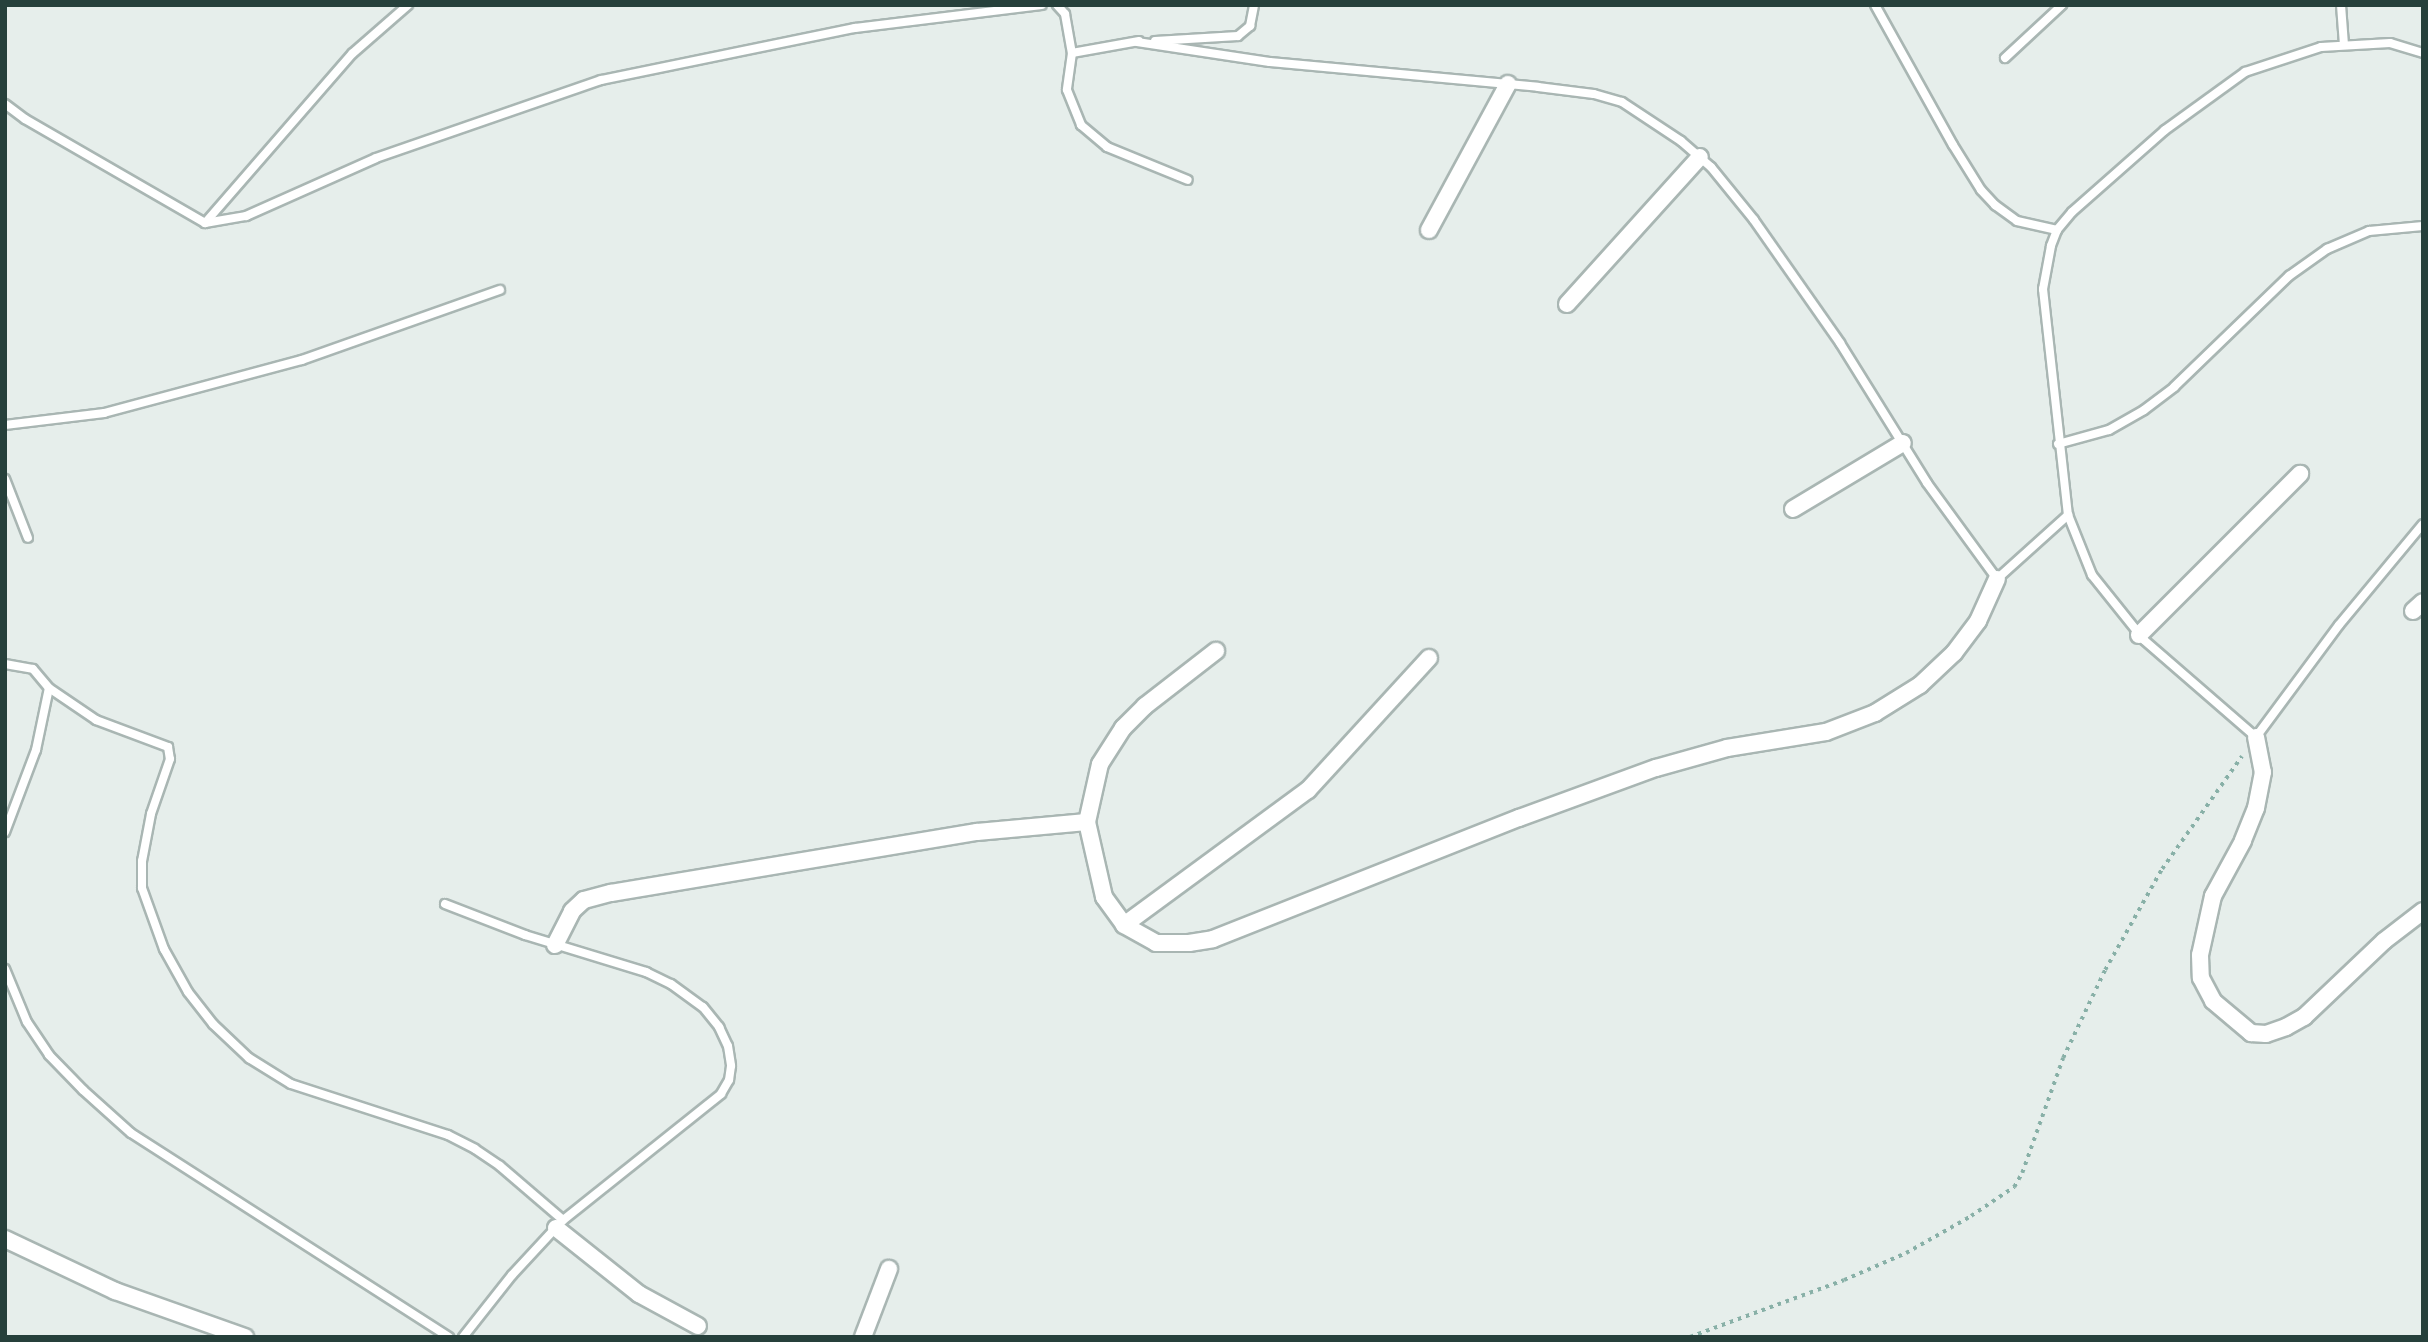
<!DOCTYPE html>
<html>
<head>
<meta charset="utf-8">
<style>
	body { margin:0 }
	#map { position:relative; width:2428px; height:1342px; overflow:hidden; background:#e6eeeb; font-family:Helvetica,sans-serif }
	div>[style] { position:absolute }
	.path>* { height:3.5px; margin-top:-1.75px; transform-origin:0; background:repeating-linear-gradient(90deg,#88b0a7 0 3.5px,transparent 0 8.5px) }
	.roads { filter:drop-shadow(2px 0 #a9b6b3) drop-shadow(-2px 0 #a9b6b3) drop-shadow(0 2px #a9b6b3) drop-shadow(0 -2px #a9b6b3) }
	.lane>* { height:8px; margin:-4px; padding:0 4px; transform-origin:4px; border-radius:4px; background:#fff }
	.street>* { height:16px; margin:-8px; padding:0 8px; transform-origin:8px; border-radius:8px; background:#fff }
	span { translate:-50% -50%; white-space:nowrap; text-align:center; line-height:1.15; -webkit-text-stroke:5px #f7fbf9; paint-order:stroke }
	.frame { position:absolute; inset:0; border:7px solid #26403b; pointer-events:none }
</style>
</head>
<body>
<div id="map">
	<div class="path">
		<i style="left:1690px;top:1337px;width:164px;rotate:-20.3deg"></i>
		<i style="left:1844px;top:1280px;width:68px;rotate:-23.5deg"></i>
		<i style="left:1906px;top:1253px;width:75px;rotate:-29.6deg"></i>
		<i style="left:1971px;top:1216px;width:52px;rotate:-34deg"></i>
		<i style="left:2014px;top:1187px;width:16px;rotate:-60deg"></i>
		<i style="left:2022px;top:1173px;width:122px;rotate:-70.4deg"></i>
		<i style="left:2063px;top:1058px;width:98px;rotate:-64.5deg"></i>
		<i style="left:2105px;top:970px;width:116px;rotate:-60.6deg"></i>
		<i style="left:2162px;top:869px;width:138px;rotate:-54.7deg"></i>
	</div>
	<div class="roads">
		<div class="lane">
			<i style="left:1057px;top:5px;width:12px;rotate:48deg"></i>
			<i style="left:1065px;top:14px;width:40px;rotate:80deg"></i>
			<i style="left:1072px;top:53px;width:68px;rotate:-10.2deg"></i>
			<i style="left:1875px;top:5px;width:160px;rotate:60.9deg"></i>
			<i style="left:1953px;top:145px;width:53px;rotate:58.1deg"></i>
			<i style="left:1981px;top:190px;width:21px;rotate:47deg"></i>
			<i style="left:1995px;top:205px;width:27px;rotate:36deg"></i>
			<i style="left:2017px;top:221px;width:41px;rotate:12.7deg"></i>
			<i style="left:2341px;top:5px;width:40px;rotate:85.7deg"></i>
			<i style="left:1155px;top:41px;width:83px;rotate:-3.4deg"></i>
			<i style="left:1238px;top:36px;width:16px;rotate:-40deg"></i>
			<i style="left:1250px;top:26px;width:21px;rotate:-79deg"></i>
			<i style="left:1137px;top:42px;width:134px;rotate:8.6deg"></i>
			<i style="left:1270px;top:62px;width:269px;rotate:5.3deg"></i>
			<i style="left:1538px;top:87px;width:56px;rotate:7.1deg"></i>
			<i style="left:1594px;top:94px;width:29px;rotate:16deg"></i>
			<i style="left:1622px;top:102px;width:71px;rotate:33.5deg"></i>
			<i style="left:1681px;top:141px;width:40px;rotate:41deg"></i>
			<i style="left:1711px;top:167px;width:68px;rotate:50.9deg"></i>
			<i style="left:1754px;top:220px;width:150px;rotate:55deg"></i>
			<i style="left:1840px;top:343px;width:165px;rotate:58.1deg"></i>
			<i style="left:1927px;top:483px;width:119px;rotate:53.9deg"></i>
			<i style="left:1997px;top:579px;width:96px;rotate:-42deg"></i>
			<i style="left:1072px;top:53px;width:37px;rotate:98deg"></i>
			<i style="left:1067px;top:90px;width:38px;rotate:68deg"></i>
			<i style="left:1081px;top:125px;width:34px;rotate:40deg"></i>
			<i style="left:1107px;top:147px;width:87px;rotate:22.2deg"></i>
			<i style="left:2423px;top:53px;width:34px;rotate:-163deg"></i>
			<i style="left:2390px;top:43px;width:69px;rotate:176.7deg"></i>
			<i style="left:2321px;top:47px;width:80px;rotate:161.8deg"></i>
			<i style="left:2245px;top:72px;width:99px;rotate:144.1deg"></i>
			<i style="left:2165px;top:130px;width:124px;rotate:138.6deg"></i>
			<i style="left:2072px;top:212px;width:23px;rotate:130deg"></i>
			<i style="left:2057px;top:230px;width:17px;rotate:111deg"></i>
			<i style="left:2051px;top:246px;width:44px;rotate:100.5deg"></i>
			<i style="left:2043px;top:289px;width:227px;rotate:83.7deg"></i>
			<i style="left:2068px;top:515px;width:65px;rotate:68.2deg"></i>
			<i style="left:2092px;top:575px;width:83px;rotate:51.3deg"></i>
			<i style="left:2144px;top:640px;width:148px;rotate:40.9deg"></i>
			<i style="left:2256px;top:737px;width:139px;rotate:-53.5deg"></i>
			<i style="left:2339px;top:625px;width:131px;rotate:-50.3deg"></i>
			<i style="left:2005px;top:58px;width:78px;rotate:-42.9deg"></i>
			<i style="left:5px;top:104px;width:25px;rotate:37deg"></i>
			<i style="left:25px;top:119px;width:208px;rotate:30deg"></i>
			<i style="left:205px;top:223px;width:42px;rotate:-9.7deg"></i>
			<i style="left:246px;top:216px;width:142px;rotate:-24deg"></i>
			<i style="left:376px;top:158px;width:238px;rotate:-19.1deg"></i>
			<i style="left:601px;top:80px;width:259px;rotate:-11.6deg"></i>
			<i style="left:855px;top:28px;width:188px;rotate:-7deg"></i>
			<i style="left:205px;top:223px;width:225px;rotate:-49deg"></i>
			<i style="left:353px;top:53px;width:73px;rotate:-41.1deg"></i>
			<i style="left:5px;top:425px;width:100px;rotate:-6.9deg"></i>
			<i style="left:104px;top:413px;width:205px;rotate:-15deg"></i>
			<i style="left:302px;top:360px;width:210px;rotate:-19.5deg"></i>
			<i style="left:2058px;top:444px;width:53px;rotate:-15.4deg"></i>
			<i style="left:2109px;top:430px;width:40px;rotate:-29.7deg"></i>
			<i style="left:2144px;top:410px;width:38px;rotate:-37deg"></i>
			<i style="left:2174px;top:387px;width:160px;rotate:-44deg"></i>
			<i style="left:2289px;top:276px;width:47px;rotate:-35.4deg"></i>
			<i style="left:2327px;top:249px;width:46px;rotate:-23.2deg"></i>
			<i style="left:2369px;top:231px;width:54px;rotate:-5.3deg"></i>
			<i style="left:5px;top:479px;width:63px;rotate:68.7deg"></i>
			<i style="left:5px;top:664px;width:28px;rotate:10deg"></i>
			<i style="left:33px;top:669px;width:25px;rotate:50deg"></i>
			<i style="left:49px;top:688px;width:57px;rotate:34.2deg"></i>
			<i style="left:96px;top:720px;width:77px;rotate:20.6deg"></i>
			<i style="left:168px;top:747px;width:12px;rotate:81deg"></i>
			<i style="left:170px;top:759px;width:58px;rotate:109.1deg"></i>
			<i style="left:151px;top:814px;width:48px;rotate:100.8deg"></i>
			<i style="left:142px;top:861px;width:27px;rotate:90deg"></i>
			<i style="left:142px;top:888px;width:65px;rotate:70.2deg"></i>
			<i style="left:164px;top:949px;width:49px;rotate:60.8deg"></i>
			<i style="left:188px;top:992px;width:41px;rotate:52deg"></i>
			<i style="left:213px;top:1024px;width:50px;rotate:43.4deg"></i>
			<i style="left:249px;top:1058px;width:49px;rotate:31.8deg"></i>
			<i style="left:291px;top:1084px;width:165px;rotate:18deg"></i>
			<i style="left:448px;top:1135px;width:30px;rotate:27deg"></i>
			<i style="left:475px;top:1149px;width:30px;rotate:34deg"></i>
			<i style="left:500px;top:1166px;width:83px;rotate:40.6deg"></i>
			<i style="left:5px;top:832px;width:88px;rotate:-69.3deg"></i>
			<i style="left:36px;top:750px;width:63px;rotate:-78.2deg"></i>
			<i style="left:445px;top:904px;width:86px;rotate:21.2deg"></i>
			<i style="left:525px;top:935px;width:127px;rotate:17deg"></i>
			<i style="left:646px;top:972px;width:28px;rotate:26deg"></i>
			<i style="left:671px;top:984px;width:39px;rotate:36deg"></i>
			<i style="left:703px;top:1007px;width:26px;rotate:51deg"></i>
			<i style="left:719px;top:1027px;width:21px;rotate:65deg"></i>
			<i style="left:728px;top:1046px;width:20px;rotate:81deg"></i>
			<i style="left:731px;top:1066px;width:14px;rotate:98deg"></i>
			<i style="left:729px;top:1080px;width:16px;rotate:120deg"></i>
			<i style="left:721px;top:1094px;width:202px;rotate:141.4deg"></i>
			<i style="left:563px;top:1220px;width:75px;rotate:132.8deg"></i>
			<i style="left:512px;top:1275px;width:79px;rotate:128.3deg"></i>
			<i style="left:5px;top:969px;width:57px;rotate:67.5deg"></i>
			<i style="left:27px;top:1022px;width:40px;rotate:56deg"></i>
			<i style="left:49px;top:1055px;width:49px;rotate:45.8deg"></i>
			<i style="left:83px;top:1090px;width:64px;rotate:41.9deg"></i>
			<i style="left:131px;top:1133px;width:378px;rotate:32.7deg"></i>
		</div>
		<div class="street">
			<i style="left:1429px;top:230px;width:166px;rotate:-61.6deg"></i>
			<i style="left:1567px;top:304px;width:198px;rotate:-47.9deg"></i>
			<i style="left:1793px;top:509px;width:128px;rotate:-31deg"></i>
			<i style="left:2413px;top:611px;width:13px;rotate:-42deg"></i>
			<i style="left:2139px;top:635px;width:228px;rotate:-45deg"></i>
			<i style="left:2256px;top:737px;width:36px;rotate:79deg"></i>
			<i style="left:2263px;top:772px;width:37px;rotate:101deg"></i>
			<i style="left:2256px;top:808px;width:35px;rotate:112deg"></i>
			<i style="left:2243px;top:841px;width:63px;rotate:118.6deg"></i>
			<i style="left:2213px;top:896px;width:60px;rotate:102.4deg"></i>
			<i style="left:2200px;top:955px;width:23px;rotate:88deg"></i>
			<i style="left:2201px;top:978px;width:26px;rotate:62deg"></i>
			<i style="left:2213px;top:1001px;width:50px;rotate:40.1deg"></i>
			<i style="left:2251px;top:1033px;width:15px;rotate:4deg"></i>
			<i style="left:2266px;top:1034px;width:21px;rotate:-19deg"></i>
			<i style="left:2286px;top:1027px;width:21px;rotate:-29deg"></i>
			<i style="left:2304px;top:1017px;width:110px;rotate:-43.5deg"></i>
			<i style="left:2384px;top:941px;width:49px;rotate:-37.6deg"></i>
			<i style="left:1087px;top:822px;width:59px;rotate:-77.4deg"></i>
			<i style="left:1100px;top:764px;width:43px;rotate:-57.4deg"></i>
			<i style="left:1123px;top:728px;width:31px;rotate:-45deg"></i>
			<i style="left:1145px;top:706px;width:90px;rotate:-37.8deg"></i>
			<i style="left:1124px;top:925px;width:228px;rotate:-36.3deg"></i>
			<i style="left:1308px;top:790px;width:179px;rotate:-47.5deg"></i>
			<i style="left:555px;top:945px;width:38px;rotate:-63deg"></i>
			<i style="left:572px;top:911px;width:16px;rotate:-43deg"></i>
			<i style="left:584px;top:900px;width:28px;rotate:-15deg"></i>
			<i style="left:611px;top:893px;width:371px;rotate:-9.5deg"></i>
			<i style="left:977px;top:832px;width:110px;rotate:-5.2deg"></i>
			<i style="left:1087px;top:822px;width:77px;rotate:77.2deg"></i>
			<i style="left:1104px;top:897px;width:34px;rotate:54deg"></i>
			<i style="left:1124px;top:925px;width:37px;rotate:29deg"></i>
			<i style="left:1156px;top:943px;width:33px"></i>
			<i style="left:1189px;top:943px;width:24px;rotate:-9deg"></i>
			<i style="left:1213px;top:939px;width:329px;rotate:-21.6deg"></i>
			<i style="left:1519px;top:818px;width:146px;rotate:-20.1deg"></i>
			<i style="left:1656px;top:768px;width:74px;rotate:-15.7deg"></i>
			<i style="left:1727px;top:748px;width:100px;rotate:-9.2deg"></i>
			<i style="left:1826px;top:732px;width:53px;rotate:-21.2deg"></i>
			<i style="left:1875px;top:713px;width:53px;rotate:-31.9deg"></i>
			<i style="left:1920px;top:685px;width:47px;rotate:-43.3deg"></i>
			<i style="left:1954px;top:653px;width:40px;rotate:-53deg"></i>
			<i style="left:1978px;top:621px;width:46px;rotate:-65.7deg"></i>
			<i style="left:556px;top:1228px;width:106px;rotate:38.5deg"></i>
			<i style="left:639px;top:1294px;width:67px;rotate:28.5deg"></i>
			<i style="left:5px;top:1239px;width:122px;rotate:25.3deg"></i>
			<i style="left:115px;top:1291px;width:138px;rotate:19.5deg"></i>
			<i style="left:863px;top:1337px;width:73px;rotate:-69.1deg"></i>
		</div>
	</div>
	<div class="frame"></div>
</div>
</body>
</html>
